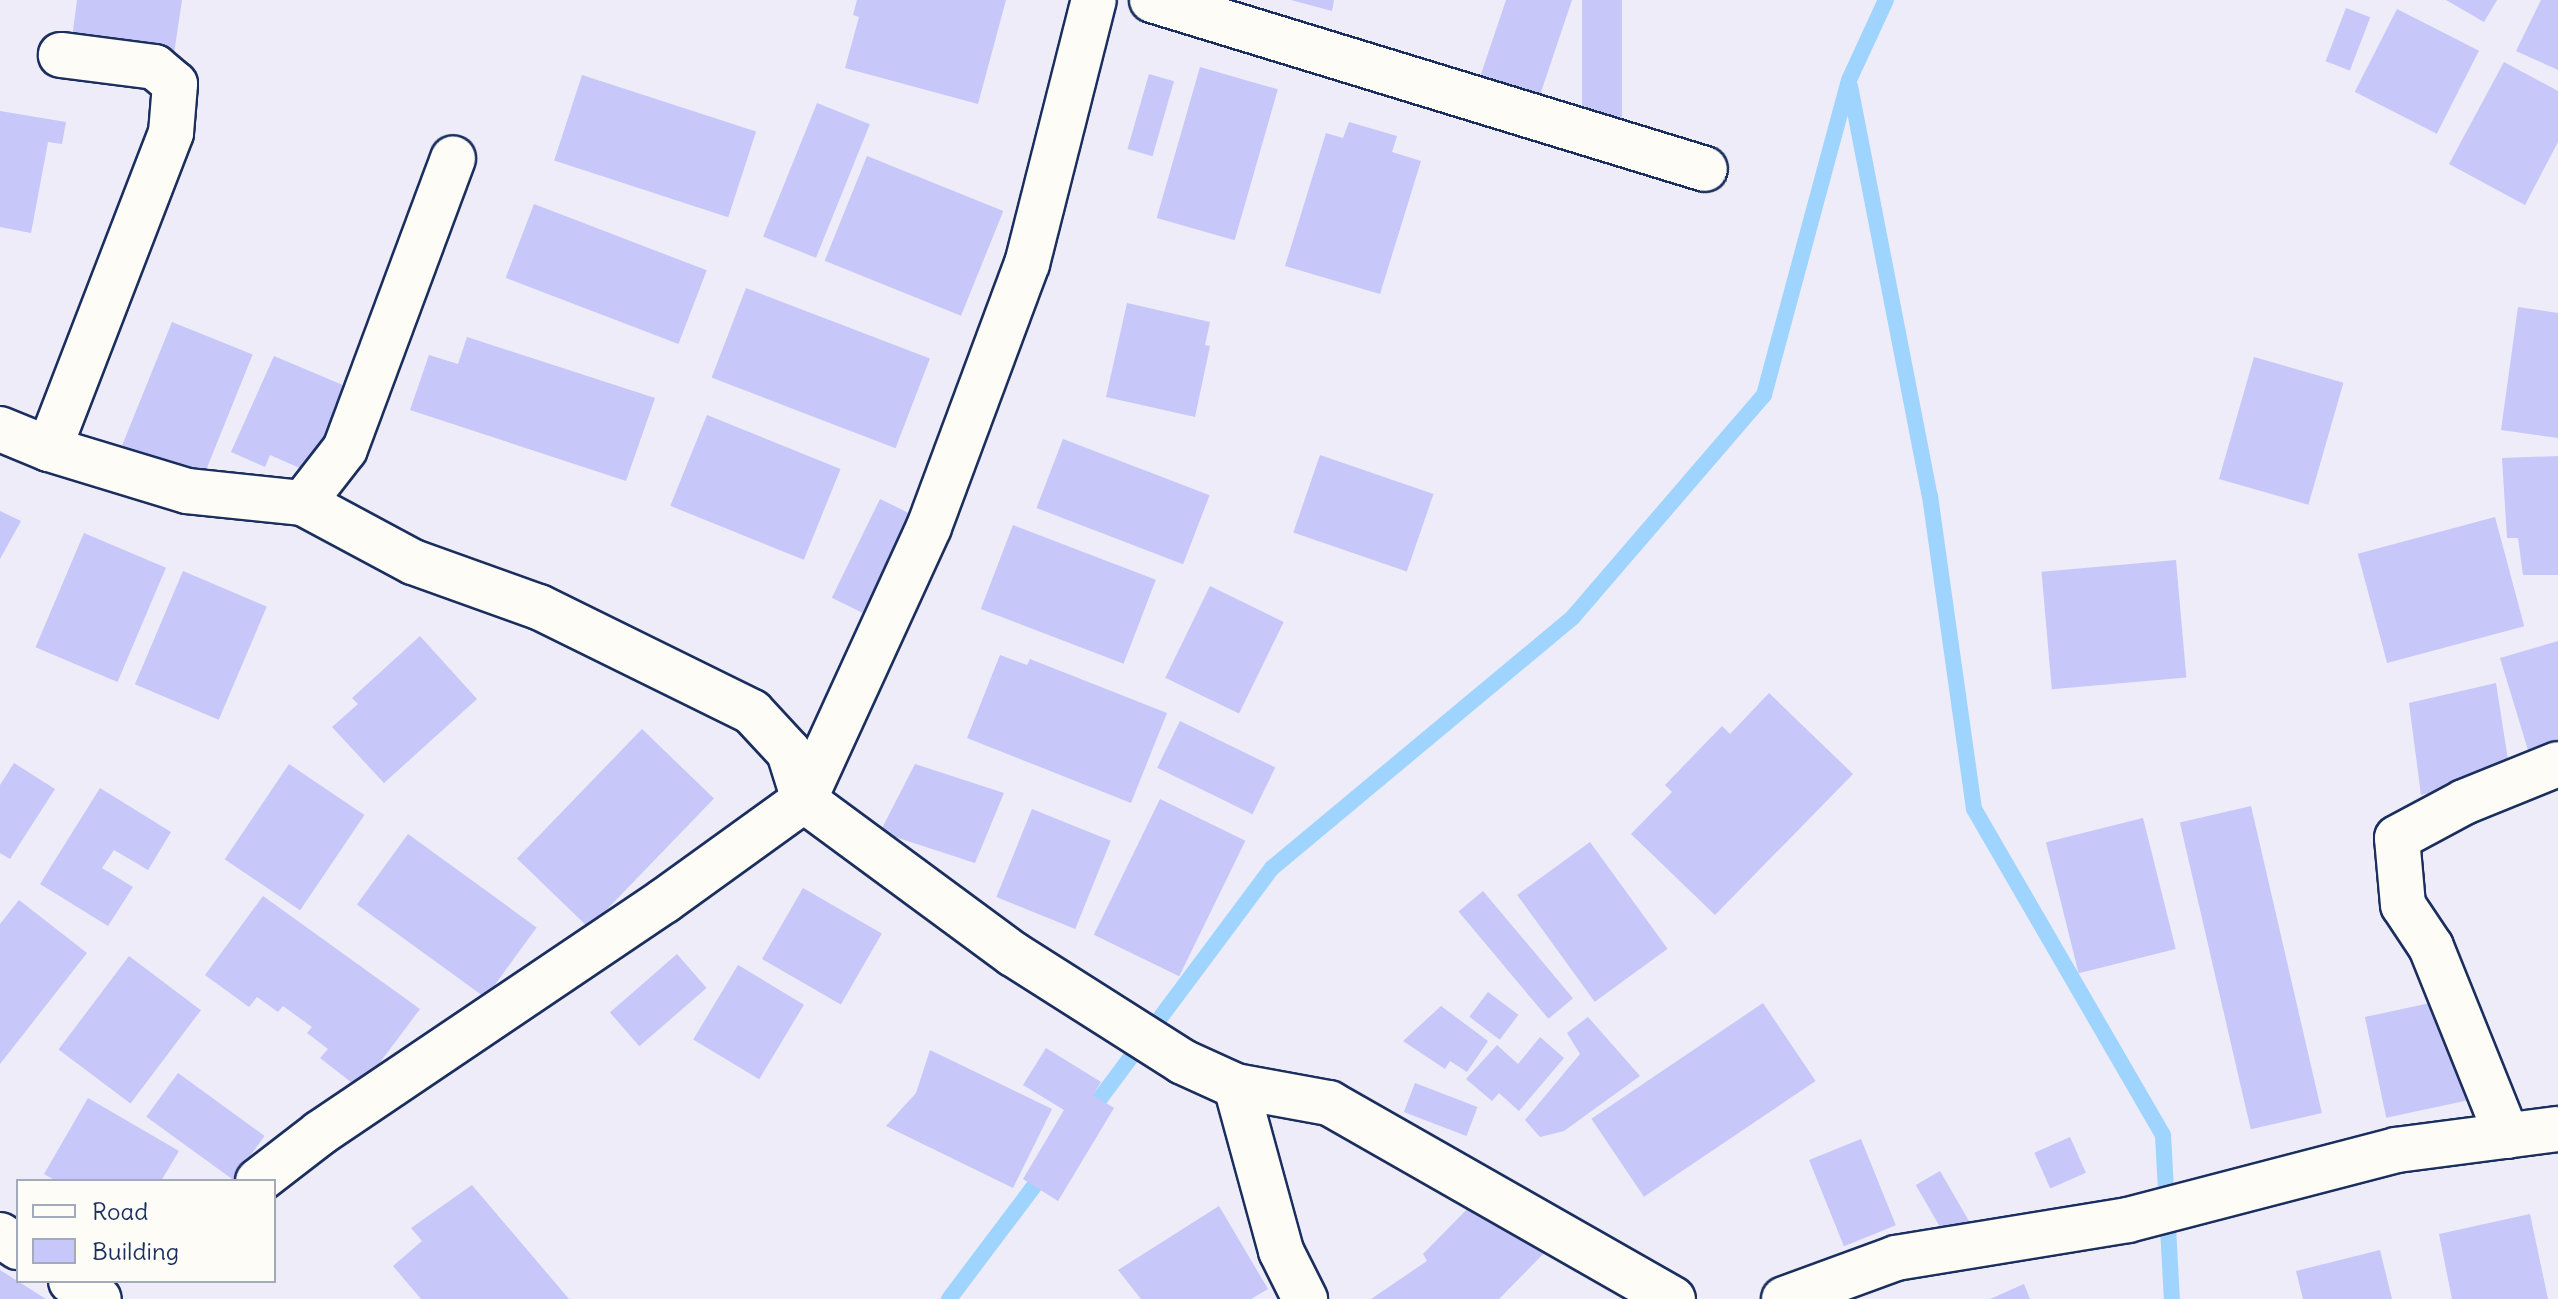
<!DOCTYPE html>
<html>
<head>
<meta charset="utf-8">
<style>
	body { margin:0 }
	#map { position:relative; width:2558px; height:1299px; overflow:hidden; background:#edecf8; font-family:Delius,sans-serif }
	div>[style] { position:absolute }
	.stream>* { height:16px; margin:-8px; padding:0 8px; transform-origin:8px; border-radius:8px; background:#9ed4fd }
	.building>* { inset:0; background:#c7c7f9; transform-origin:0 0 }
	.roads { filter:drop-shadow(2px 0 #1b2f5e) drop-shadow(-2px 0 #1b2f5e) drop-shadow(0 2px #1b2f5e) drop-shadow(0 -2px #1b2f5e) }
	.minor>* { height:44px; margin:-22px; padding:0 22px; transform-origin:22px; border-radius:22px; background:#fdfcf7 }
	span { translate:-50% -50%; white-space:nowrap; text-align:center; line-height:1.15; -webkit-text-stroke:6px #fdfcf7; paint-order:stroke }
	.legend { position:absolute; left:16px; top:1179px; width:260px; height:104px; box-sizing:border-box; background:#fdfcf7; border:2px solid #a3aaba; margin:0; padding:10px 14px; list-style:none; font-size:24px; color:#1b2f5e }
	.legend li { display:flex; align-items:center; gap:16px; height:40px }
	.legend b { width:40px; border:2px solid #a3aaba }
</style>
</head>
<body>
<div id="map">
	<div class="stream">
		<i style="left:1850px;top:86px;width:418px;rotate:79deg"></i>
		<i style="left:1930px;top:496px;width:316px;rotate:82deg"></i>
		<i style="left:1974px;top:809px;width:377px;rotate:59.9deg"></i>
		<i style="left:2163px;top:1135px;width:164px;rotate:86.9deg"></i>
		<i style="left:1087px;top:1116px;width:309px;rotate:-53.3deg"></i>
		<i style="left:1272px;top:868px;width:392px;rotate:-39.8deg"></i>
		<i style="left:1573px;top:617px;width:293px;rotate:-49.3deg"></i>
		<i style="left:1764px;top:395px;width:326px;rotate:-74.9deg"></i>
		<i style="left:1849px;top:80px;width:88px;rotate:-65.2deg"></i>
		<i style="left:949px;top:1299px;width:163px;rotate:-53deg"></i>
	</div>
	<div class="building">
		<i style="clip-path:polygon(77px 0,182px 0,173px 60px,71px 46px)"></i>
		<i style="clip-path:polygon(857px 0,1006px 0,978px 104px,845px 68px,859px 17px,853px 15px)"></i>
		<i style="clip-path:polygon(1291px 0,1334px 0,1332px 11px)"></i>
		<i style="clip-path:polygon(1506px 0,1572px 0,1536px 107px,1477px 86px)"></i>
		<i style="left:1582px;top:0;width:40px;height:122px"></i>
		<i style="clip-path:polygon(2446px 0,2497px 0,2484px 22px)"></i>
		<i style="clip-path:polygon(2541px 0,2558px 0,2558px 70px,2516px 51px)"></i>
		<i style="left:2346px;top:8px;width:26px;height:57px;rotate:21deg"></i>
		<i style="left:2397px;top:9px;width:92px;height:93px;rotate:27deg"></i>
		<i style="clip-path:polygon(2504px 62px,2558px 91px,2558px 142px,2525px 205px,2449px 164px)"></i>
		<i style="left:1200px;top:67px;width:81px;height:157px;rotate:16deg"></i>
		<i style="left:1149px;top:74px;width:26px;height:78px;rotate:16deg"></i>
		<i style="left:582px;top:75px;width:183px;height:90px;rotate:18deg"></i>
		<i style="left:817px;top:103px;width:57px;height:144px;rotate:22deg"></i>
		<i style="clip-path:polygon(0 111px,66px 122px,62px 144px,48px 142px,31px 233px,0 227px)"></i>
		<i style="clip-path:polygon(1349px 122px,1397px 136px,1392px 152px,1421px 161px,1380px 294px,1285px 266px,1326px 133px,1343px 138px)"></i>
		<i style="left:867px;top:156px;width:147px;height:113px;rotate:22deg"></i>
		<i style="left:534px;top:204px;width:185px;height:79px;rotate:21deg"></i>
		<i style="left:746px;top:288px;width:197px;height:96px;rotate:21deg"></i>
		<i style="clip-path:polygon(1127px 303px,1210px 322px,1205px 345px,1210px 346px,1195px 417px,1106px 397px)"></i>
		<i style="clip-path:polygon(2518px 307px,2558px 313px,2558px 438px,2501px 430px)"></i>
		<i style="left:172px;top:322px;width:87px;height:133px;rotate:22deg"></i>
		<i style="clip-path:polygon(467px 337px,655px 398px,626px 481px,410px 410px,429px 355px,458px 364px)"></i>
		<i style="clip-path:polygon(274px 356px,364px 394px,327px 480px,270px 455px,265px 467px,231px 452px)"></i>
		<i style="left:2254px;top:357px;width:93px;height:127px;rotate:16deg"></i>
		<i style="left:707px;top:415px;width:144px;height:98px;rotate:22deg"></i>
		<i style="left:1063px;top:439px;width:157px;height:74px;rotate:21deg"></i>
		<i style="left:1320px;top:455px;width:120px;height:82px;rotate:19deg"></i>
		<i style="clip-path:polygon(2558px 456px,2558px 575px,2523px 575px,2518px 538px,2507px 538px,2502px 458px)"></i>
		<i style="left:880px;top:499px;width:34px;height:110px;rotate:26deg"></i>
		<i style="clip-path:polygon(0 511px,21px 521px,0 559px)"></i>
		<i style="left:2495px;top:517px;width:113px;height:142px;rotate:75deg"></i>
		<i style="left:1013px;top:525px;width:153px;height:90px;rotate:21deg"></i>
		<i style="left:84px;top:533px;width:89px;height:124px;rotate:23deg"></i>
		<i style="left:2176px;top:560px;width:118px;height:135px;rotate:85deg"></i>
		<i style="left:183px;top:571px;width:91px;height:123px;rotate:23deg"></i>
		<i style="left:1210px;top:586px;width:82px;height:102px;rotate:26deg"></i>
		<i style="clip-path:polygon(420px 636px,477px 699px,384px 783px,332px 727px,358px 704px,352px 698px)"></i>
		<i style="clip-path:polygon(2558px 641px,2558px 752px,2531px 760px,2500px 658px)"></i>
		<i style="clip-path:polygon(1000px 655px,1027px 665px,1030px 659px,1167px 713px,1131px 803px,967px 738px)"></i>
		<i style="clip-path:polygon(2496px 683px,2510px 773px,2421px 795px,2409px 703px)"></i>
		<i style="clip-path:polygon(1769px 693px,1853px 774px,1715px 915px,1631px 834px,1672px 792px,1665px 785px,1722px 726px,1730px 734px)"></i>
		<i style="left:1180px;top:721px;width:106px;height:52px;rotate:26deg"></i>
		<i style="left:642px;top:729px;width:100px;height:180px;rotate:44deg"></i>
		<i style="clip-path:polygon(14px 763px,55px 789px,10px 859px,0 853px,0 785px)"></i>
		<i style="left:289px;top:764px;width:91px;height:115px;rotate:34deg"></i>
		<i style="clip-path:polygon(915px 764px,1004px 793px,975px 863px,880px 832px)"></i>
		<i style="clip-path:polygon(100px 788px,171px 832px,148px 870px,114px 850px,102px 868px,133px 887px,108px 926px,40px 884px)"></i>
		<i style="left:1160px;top:799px;width:95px;height:151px;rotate:26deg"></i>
		<i style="left:2251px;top:806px;width:315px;height:73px;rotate:77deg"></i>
		<i style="left:1032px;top:809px;width:85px;height:95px;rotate:22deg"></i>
		<i style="left:2143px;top:818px;width:135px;height:100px;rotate:76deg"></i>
		<i style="left:408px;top:834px;width:159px;height:87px;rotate:36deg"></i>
		<i style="left:1590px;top:842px;width:132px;height:90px;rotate:54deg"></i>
		<i style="left:803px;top:888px;width:91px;height:82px;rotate:30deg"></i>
		<i style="left:1483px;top:891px;width:140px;height:32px;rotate:50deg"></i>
		<i style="clip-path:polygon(263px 896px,420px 1009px,360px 1089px,320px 1058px,328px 1049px,307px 1033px,312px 1027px,283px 1006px,278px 1012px,257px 997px,249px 1007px,205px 975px)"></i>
		<i style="clip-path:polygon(19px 900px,87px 953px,0 1064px,0 924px)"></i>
		<i style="left:677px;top:954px;width:45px;height:89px;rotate:49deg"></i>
		<i style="left:129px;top:956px;width:90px;height:117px;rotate:37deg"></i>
		<i style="left:738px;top:965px;width:77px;height:87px;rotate:31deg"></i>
		<i style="left:1488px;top:992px;width:38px;height:31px;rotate:37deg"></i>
		<i style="left:2449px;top:999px;width:103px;height:86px;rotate:78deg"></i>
		<i style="left:1763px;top:1003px;width:94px;height:207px;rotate:56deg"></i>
		<i style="clip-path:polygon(1441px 1006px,1488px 1041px,1467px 1072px,1450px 1061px,1445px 1069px,1403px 1041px)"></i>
		<i style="clip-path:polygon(1588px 1017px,1640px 1076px,1564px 1131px,1540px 1137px,1525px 1120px,1580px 1054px,1567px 1033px)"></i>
		<i style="clip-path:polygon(1540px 1037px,1564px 1058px,1519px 1111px,1499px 1093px,1492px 1101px,1466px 1079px,1497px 1045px,1518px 1064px)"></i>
		<i style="clip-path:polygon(1046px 1048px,1101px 1082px,1093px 1095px,1114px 1108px,1058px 1201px,1023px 1179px,1064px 1110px,1023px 1085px)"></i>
		<i style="clip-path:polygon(930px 1050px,1052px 1109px,1013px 1188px,886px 1126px,916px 1093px)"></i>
		<i style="left:178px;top:1073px;width:107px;height:54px;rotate:36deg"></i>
		<i style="left:1415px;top:1083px;width:67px;height:31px;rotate:21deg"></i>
		<i style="clip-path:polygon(88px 1098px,179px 1151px,161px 1181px,56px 1181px,44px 1174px)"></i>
		<i style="left:2070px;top:1137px;width:39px;height:39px;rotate:66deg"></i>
		<i style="left:1861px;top:1139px;width:93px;height:56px;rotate:68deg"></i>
		<i style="left:1940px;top:1171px;width:61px;height:28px;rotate:60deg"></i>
		<i style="clip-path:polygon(472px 1185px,569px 1299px,421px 1299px,393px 1266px,422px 1241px,411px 1228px)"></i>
		<i style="clip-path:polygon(1475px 1201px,1551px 1246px,1499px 1299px,1371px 1299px,1427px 1261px,1423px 1254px)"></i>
		<i style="clip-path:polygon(1219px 1206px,1268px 1289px,1251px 1299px,1141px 1299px,1118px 1270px)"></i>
		<i style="clip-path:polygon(2530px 1214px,2548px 1299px,2452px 1299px,2439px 1234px)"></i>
		<i style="clip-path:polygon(2380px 1250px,2392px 1299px,2303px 1299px,2296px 1271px)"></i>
		<i style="clip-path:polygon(0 1270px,46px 1299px,0 1299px)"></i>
		<i style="clip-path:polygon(2024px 1284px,2030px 1299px,1990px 1299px)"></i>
	</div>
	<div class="roads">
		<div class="minor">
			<i style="left:1152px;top:0;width:578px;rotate:16.99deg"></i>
			<i style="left:0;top:429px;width:53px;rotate:22.2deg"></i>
			<i style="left:49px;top:449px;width:144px;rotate:16.9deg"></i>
			<i style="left:187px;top:491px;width:117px;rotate:5.9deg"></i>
			<i style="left:303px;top:503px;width:125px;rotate:28.2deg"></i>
			<i style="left:413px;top:562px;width:134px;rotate:19.7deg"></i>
			<i style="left:539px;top:607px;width:237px;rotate:26.2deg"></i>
			<i style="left:752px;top:712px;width:54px;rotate:47.2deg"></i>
			<i style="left:789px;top:752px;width:50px;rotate:72.6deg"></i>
			<i style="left:804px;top:800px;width:260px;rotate:36.4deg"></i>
			<i style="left:1013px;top:954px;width:201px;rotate:32.4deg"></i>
			<i style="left:1183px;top:1062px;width:58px;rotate:24.4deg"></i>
			<i style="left:1236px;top:1086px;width:95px;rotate:10.4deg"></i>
			<i style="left:1329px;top:1103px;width:396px;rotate:29.7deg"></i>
			<i style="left:49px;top:449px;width:339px;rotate:-68.9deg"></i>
			<i style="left:171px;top:133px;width:49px;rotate:-85.3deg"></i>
			<i style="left:175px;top:84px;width:26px;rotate:-140deg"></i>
			<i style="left:155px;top:67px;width:95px;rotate:-172.7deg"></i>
			<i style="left:303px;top:503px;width:68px;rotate:-52.1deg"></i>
			<i style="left:345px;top:449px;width:310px;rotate:-69.6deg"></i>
			<i style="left:1236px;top:1086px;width:171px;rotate:74.7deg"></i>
			<i style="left:1281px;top:1251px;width:54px;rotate:63.4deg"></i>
			<i style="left:2507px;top:1136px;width:204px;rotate:-111.9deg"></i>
			<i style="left:2431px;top:947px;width:50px;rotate:-123.7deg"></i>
			<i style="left:2403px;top:905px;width:67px;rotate:-95.1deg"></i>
			<i style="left:2397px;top:838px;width:76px;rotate:-28.2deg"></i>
			<i style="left:2464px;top:802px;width:101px;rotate:-22deg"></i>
			<i style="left:258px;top:1181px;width:78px;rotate:-37.7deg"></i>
			<i style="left:320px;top:1133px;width:415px;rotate:-34deg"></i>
			<i style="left:664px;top:901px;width:173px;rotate:-35.8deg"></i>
			<i style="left:804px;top:800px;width:300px;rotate:-65.4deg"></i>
			<i style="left:929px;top:527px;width:281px;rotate:-69.6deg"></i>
			<i style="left:1027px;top:264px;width:272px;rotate:-75.8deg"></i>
			<i style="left:0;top:1235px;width:22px;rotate:34deg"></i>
			<i style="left:71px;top:1281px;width:33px;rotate:33deg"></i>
			<i style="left:1784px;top:1299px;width:119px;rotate:-20.1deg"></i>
			<i style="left:1896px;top:1258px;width:235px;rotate:-9.3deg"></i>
			<i style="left:2128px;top:1220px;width:277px;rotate:-14.6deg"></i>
			<i style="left:2396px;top:1150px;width:163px;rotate:-7.4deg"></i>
		</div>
	</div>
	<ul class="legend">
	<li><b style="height:10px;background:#fdfcf7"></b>Road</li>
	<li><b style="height:22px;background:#c7c7f9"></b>Building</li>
	</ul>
</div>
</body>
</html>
